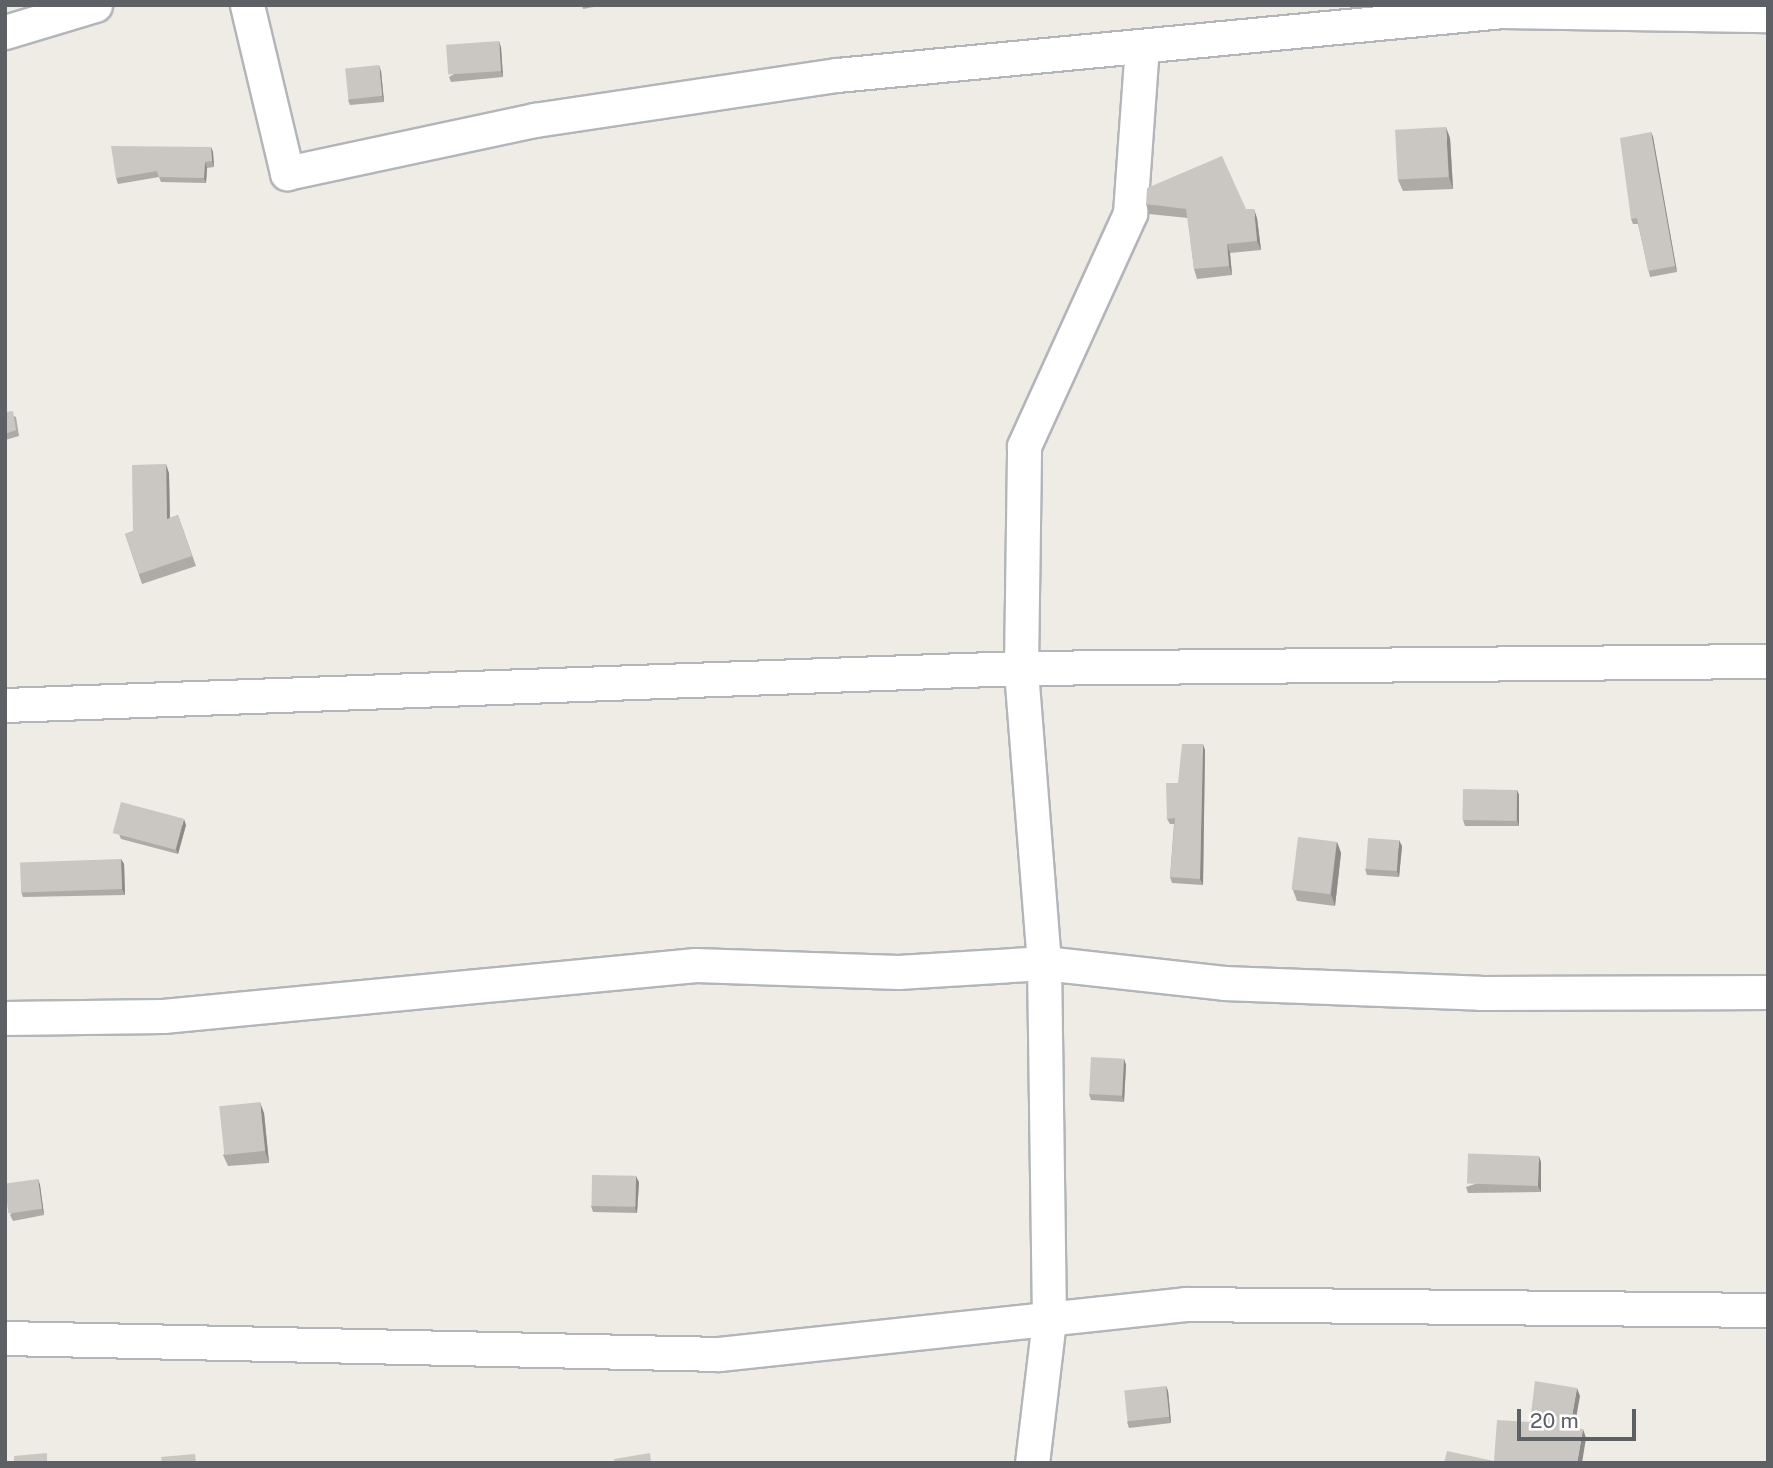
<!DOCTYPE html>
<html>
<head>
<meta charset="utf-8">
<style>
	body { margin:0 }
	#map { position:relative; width:1773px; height:1468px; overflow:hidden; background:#eeece5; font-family:"Public Sans",sans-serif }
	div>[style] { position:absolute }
	.roads { filter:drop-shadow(2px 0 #b2b5b9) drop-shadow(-2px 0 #b2b5b9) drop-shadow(0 2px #b2b5b9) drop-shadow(0 -2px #b2b5b9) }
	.street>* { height:33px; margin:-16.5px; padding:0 16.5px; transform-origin:16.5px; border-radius:16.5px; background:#fff }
	.wall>* { inset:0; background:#aeaba7 }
	.shaded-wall>* { inset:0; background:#8d8b88 }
	.building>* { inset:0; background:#cac7c2; transform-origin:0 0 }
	span { translate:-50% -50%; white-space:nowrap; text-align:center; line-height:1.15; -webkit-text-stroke:5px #fff; paint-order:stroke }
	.frame { position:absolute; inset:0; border:7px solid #5d6165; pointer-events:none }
	.scale { position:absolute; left:1517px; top:1409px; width:119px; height:32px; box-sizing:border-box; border:4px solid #5d6165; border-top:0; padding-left:9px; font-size:21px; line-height:24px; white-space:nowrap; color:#5d6165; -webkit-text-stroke:5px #fff; paint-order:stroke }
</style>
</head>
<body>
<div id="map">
	<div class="roads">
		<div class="street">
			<i style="left:247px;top:5px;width:173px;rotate:76.6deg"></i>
			<i style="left:287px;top:173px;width:254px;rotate:-12.1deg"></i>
			<i style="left:535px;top:120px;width:305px;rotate:-8.5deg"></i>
			<i style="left:837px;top:75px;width:669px;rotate:-5.49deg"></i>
			<i style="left:1503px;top:11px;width:265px;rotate:0.9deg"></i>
			<i style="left:5px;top:32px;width:94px;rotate:-16.7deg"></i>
			<i style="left:5px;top:705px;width:1017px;rotate:-2.09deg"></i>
			<i style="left:1021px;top:668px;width:747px;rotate:-0.54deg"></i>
			<i style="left:5px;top:1018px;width:158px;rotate:-0.7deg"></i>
			<i style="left:163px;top:1016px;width:535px;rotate:-5.47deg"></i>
			<i style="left:696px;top:965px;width:202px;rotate:2deg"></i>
			<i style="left:898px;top:972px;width:146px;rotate:-3.5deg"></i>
			<i style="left:1044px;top:963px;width:181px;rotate:6.3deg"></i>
			<i style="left:1224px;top:983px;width:256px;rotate:2.2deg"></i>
			<i style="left:1480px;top:993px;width:288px;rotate:-0.2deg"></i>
			<i style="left:5px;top:1338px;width:714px;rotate:1.28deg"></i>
			<i style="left:719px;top:1354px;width:469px;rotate:-6.1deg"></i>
			<i style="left:1185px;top:1304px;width:583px;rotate:0.59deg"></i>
			<i style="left:1032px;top:1463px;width:144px;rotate:-83.2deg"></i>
			<i style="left:1049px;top:1320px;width:357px;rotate:-90.8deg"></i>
			<i style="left:1044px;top:963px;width:296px;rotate:-94.5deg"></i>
			<i style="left:1021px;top:668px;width:222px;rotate:-89.2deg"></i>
			<i style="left:1024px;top:446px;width:256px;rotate:-65.5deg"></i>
			<i style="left:1130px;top:213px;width:166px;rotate:-85.9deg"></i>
		</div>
	</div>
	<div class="wall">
		<i style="clip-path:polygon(582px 5px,604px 5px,583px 9px)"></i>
		<i style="clip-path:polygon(501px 47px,503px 77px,451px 82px,449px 77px)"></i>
		<i style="clip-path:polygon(381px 71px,384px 102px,350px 105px,348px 100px)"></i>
		<i style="clip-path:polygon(1651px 132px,1653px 137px,1677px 272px,1650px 277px,1638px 224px,1633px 224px,1631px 219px)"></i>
		<i style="clip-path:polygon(1450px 138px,1453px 189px,1403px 191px,1398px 180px)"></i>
		<i style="clip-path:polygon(211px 147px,213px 152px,214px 167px,207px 168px,206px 183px,161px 182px,159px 177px,118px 184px,116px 178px)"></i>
		<i style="clip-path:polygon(1146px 204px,1246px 209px,1257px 218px,1261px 250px,1230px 253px,1232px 275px,1197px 279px,1194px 269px,1188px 218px,1149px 214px)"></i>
		<i style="clip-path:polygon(5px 412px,16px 417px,19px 436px,5px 440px)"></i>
		<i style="clip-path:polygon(169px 473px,170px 518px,178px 515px,196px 566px,142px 584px,125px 534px,133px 531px)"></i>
		<i style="clip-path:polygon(1205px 750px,1203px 885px,1172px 883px,1170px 877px,1174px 824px,1170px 824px,1167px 819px,1178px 783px)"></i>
		<i style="clip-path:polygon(1517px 790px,1519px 795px,1519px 826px,1465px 826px,1463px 820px)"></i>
		<i style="clip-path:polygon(186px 825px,178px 854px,121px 839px,119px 834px)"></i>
		<i style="clip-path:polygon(1337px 842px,1341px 853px,1335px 906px,1297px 901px,1293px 890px)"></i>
		<i style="clip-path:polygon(1402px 846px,1399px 877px,1367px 875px,1365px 869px)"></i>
		<i style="clip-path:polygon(121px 859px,124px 864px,125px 895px,23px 897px,21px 892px)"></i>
		<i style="clip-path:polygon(1124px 1059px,1126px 1065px,1124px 1102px,1091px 1100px,1089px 1094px)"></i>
		<i style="clip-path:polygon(264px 1113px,269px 1163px,228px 1166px,223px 1155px)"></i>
		<i style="clip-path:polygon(1541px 1162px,1541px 1192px,1468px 1193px,1466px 1187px)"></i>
		<i style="clip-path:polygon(38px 1179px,40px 1185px,44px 1215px,13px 1221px,10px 1215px)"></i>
		<i style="clip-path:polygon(639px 1182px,637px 1213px,593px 1212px,591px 1206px)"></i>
		<i style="clip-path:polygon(1166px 1386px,1168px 1391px,1171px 1423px,1129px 1428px,1127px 1422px)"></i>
	</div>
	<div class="shaded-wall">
		<i style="clip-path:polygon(499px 41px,501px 47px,503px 77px,501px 71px)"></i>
		<i style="clip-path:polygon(379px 65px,381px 71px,384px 102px,382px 96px)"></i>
		<i style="clip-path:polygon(1446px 127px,1450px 138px,1453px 189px,1449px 177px)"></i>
		<i style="clip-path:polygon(1651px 132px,1653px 137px,1677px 272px,1675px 266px)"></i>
		<i style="clip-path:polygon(211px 147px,213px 152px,214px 167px,212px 161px)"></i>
		<i style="clip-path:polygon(205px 162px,207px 168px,206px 183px,204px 178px)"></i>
		<i style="clip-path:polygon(1254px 209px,1257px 218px,1261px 250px,1257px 241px)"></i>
		<i style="clip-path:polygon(1227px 244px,1230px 253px,1232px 275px,1229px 266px)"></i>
		<i style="clip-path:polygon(166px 464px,169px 473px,170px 529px,167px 519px)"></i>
		<i style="clip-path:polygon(1203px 744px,1205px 750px,1203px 885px,1200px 879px)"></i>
		<i style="clip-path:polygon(1517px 790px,1519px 795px,1519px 826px,1517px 820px)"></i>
		<i style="clip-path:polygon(184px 819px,186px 825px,178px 854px,176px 849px)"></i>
		<i style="clip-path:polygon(1399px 840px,1402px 846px,1399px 877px,1397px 871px)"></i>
		<i style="clip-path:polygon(1337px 842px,1341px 853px,1335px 906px,1331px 894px)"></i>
		<i style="clip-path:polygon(121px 859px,124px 864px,125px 895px,122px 889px)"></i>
		<i style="clip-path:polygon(1124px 1059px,1126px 1065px,1124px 1102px,1122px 1096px)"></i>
		<i style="clip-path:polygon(260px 1102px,264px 1113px,269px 1163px,265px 1151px)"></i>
		<i style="clip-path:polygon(1539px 1156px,1541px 1162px,1541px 1192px,1538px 1186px)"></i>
		<i style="clip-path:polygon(636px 1176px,639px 1182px,637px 1213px,635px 1208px)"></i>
		<i style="clip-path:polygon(38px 1179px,40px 1185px,44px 1215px,42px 1209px)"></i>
		<i style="clip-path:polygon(1166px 1386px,1168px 1391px,1171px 1423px,1169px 1417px)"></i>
		<i style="clip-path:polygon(1577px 1388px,1580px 1396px,1573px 1435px,1570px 1427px)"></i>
		<i style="clip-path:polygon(1583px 1429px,1586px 1438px,1582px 1463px,1577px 1463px)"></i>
	</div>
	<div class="building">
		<i style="left:499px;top:41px;width:30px;height:53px;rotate:86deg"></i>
		<i style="left:379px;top:65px;width:31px;height:34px;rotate:84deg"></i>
		<i style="left:1446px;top:127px;width:50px;height:51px;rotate:87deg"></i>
		<i style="clip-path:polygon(1651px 132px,1675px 266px,1648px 271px,1637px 218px,1631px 219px,1620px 138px)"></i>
		<i style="clip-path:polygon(111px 146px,211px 147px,212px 161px,205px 162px,204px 178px,159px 177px,157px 171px,116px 178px)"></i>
		<i style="clip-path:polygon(1222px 156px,1246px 209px,1254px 209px,1257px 241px,1227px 244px,1229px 266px,1194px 269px,1186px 209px,1146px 204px,1147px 188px)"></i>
		<i style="clip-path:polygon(13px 411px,16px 430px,5px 434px,5px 412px)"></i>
		<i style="clip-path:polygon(166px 464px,167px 519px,178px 515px,192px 556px,139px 574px,125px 534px,133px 531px,132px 465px)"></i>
		<i style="clip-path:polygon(1182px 744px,1203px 744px,1200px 879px,1170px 877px,1175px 818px,1167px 819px,1166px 783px,1178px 783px)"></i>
		<i style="left:1463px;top:789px;width:54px;height:31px;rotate:1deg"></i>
		<i style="left:121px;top:802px;width:65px;height:32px;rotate:15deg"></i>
		<i style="left:1298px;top:837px;width:39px;height:53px;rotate:7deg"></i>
		<i style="left:1368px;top:838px;width:31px;height:31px;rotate:4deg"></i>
		<i style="left:121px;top:859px;width:30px;height:101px;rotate:88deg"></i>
		<i style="left:1091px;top:1057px;width:33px;height:37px;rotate:3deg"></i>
		<i style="left:260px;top:1102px;width:49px;height:41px;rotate:84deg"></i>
		<i style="left:1539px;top:1156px;width:30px;height:71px;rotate:92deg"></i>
		<i style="left:592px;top:1175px;width:44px;height:31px;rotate:1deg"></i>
		<i style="left:38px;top:1179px;width:30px;height:34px;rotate:82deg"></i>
		<i style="clip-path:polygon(1535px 1381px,1577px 1388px,1570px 1427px,1583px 1429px,1577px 1463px,1444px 1463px,1447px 1451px,1494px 1461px,1497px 1420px,1530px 1422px)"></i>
		<i style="left:1166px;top:1386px;width:31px;height:42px;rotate:84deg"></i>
		<i style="clip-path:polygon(47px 1453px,47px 1463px,14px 1463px,14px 1456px)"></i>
		<i style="clip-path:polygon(650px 1453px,651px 1463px,615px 1463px,614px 1459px)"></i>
		<i style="clip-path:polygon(195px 1454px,196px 1463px,162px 1463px,161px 1457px)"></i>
	</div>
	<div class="frame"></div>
	<div class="scale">20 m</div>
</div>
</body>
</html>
